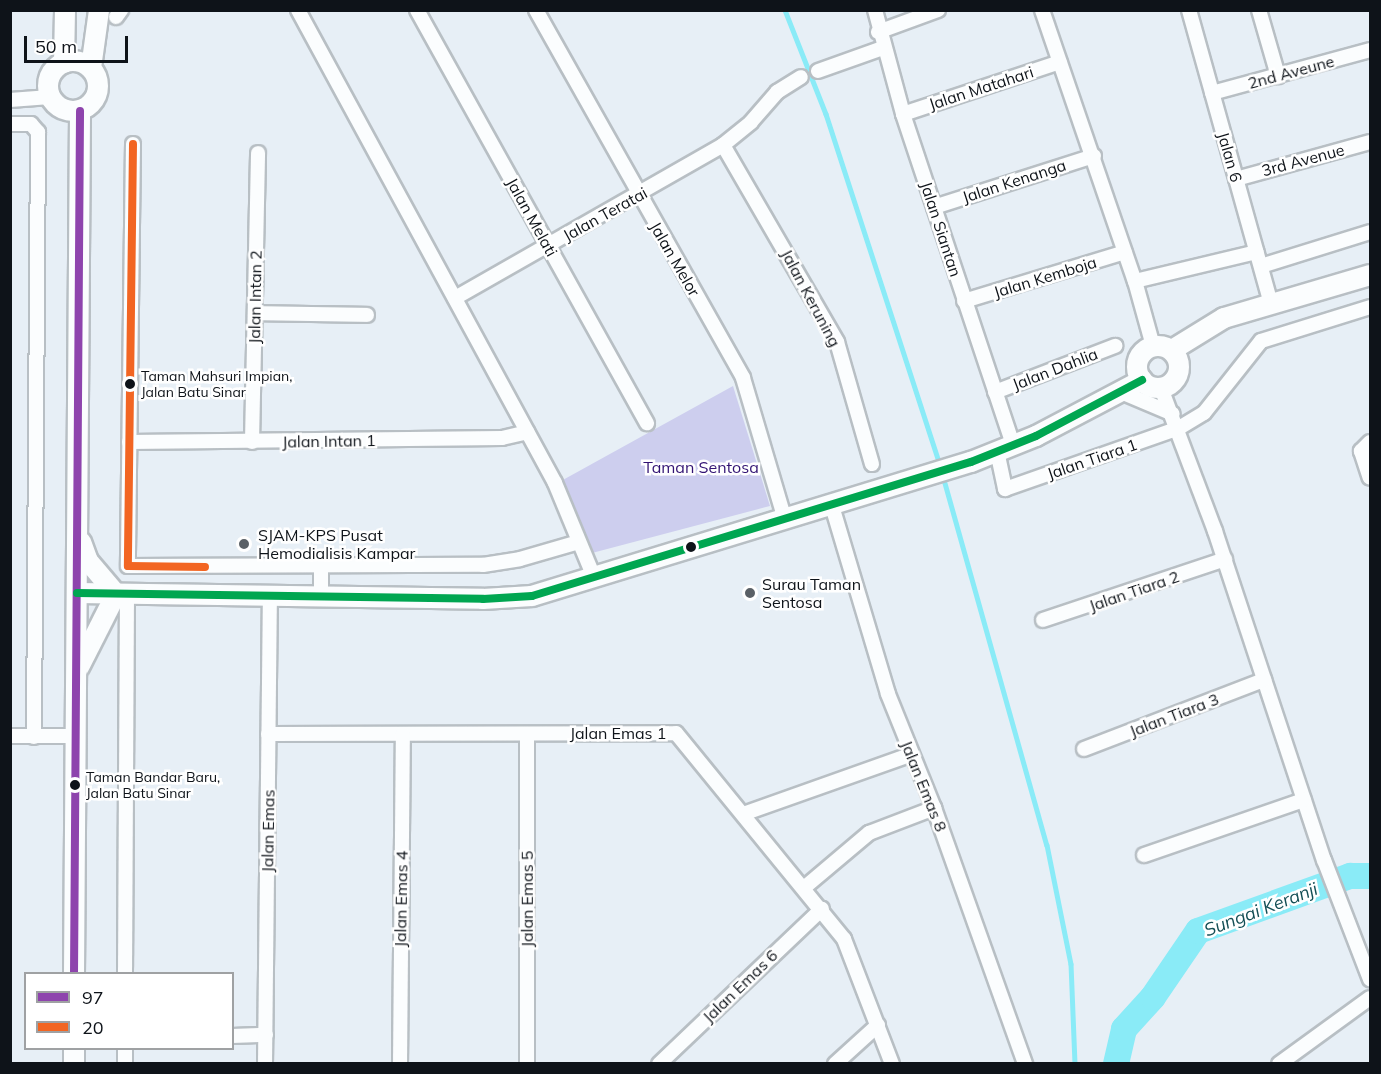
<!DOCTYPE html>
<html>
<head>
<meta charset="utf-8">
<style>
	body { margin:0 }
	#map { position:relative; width:1381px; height:1074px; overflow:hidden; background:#e7eff6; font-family:Mulish,sans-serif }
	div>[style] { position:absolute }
	.green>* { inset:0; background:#cdceee }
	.stream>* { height:4.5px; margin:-2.25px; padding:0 2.25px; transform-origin:2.25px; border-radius:2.25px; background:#8aebf7 }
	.river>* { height:26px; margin:-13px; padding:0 13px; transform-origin:13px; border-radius:13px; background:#8aebf7 }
	.roads { filter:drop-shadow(2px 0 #b8bfc4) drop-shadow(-2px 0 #b8bfc4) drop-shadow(0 2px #b8bfc4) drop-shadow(0 -2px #b8bfc4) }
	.street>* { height:14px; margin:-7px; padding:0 7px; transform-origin:7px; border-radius:7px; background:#fbfdfe }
	.secondary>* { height:20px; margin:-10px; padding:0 10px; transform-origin:10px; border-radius:10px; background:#fbfdfe }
	.secondary>.ring { margin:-10px; padding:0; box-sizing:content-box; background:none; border:20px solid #fbfdfe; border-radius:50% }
	.bus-1>* { height:8px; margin:-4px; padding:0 4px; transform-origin:4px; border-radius:4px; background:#8e44ad }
	.bus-2>* { height:8px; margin:-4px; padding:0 4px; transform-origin:4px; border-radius:4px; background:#f26522 }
	.bus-3>* { height:8px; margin:-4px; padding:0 4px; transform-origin:4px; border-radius:4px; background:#00a651 }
	.dots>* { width:16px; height:16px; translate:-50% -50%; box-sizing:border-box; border:3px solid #fff; border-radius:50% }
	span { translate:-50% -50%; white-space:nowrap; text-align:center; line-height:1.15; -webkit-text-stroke:5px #fff; paint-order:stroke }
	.bus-label { font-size:14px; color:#0e1319 }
	.left { translate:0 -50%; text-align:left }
	.street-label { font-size:16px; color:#0e1319 }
	.park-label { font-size:16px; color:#321373 }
	.poi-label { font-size:16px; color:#0e1319 }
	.water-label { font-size:18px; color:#144f56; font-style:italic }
	.frame { position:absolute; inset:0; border:12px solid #0e1319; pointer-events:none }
	.legend { position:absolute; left:24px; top:972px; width:210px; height:78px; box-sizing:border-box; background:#fff; border:2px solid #9fa1a3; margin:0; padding:8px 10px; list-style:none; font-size:18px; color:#0e1319 }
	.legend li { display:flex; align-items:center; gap:12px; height:30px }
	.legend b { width:30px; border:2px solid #9fa1a3 }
	.scale { position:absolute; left:24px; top:36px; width:104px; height:27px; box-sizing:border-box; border:3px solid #0e1319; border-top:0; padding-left:8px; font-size:18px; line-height:21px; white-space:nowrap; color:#0e1319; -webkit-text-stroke:4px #fff; paint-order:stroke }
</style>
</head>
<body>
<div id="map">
	<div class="green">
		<i style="clip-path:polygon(733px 386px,770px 506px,592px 553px,561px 481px)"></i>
	</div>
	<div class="stream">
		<i style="left:785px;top:10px;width:112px;rotate:68.5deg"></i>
		<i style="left:826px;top:114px;width:369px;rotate:72deg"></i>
		<i style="left:943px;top:476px;width:383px;rotate:74.3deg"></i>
		<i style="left:1047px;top:845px;width:121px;rotate:78.6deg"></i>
		<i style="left:1071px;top:964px;width:100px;rotate:87.7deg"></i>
	</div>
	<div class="river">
		<i style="left:1116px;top:1064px;width:36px;rotate:-77deg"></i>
		<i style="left:1124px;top:1029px;width:43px;rotate:-47.8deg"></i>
		<i style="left:1153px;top:997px;width:80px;rotate:-55.7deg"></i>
		<i style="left:1198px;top:931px;width:162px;rotate:-19.9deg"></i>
		<i style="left:1350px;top:876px;width:20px"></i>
	</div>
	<div class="roads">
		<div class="street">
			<i style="left:298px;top:10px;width:538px;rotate:61.48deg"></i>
			<i style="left:555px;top:483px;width:102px;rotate:67.5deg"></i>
			<i style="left:417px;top:10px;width:473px;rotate:60.9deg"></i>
			<i style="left:536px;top:10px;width:422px;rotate:60.6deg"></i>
			<i style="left:743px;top:378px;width:148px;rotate:73.5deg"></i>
			<i style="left:875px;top:10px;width:108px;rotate:74.9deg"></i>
			<i style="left:903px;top:114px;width:349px;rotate:71.6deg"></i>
			<i style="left:1042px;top:10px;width:287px;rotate:71.1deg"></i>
			<i style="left:1135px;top:281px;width:67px;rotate:74.5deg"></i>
			<i style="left:1189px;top:10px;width:305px;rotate:74.4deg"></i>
			<i style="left:1259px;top:10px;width:69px;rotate:73.9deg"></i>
			<i style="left:116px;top:17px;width:9px;rotate:-54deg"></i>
			<i style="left:878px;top:32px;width:64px;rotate:-20.1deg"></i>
			<i style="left:818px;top:71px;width:69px;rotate:-19.5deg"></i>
			<i style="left:1212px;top:93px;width:164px;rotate:-15.2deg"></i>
			<i style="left:10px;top:100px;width:40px;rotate:-4.3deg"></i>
			<i style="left:903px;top:114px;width:165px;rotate:-18.3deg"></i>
			<i style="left:10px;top:124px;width:21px"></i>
			<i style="left:31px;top:124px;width:11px;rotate:49deg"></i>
			<i style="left:38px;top:132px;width:605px;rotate:90.38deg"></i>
			<i style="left:133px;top:144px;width:422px;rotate:90.7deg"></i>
			<i style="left:128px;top:566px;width:355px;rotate:-0.2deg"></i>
			<i style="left:483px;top:565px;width:37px;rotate:-9deg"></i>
			<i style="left:520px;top:559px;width:61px;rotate:-16.1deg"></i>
			<i style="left:723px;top:145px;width:228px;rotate:59.9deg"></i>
			<i style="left:837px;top:342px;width:127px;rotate:74deg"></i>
			<i style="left:1236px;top:179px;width:139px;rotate:-15.4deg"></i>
			<i style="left:934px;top:207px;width:168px;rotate:-17.7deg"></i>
			<i style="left:1261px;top:266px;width:114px;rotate:-17.3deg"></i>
			<i style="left:1135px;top:281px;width:125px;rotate:-13.4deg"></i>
			<i style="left:455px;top:298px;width:309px;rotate:-29.7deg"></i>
			<i style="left:723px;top:145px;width:36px;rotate:-39deg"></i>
			<i style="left:751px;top:122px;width:40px;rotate:-49deg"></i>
			<i style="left:777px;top:92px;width:28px;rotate:-32deg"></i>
			<i style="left:964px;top:301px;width:168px;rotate:-16.9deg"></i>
			<i style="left:255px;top:313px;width:112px;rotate:1deg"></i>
			<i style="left:1161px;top:388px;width:153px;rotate:69.3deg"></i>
			<i style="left:1215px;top:531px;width:347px;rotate:71.7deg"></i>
			<i style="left:1324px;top:860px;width:128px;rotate:68.9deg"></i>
			<i style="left:995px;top:392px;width:129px;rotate:-21deg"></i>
			<i style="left:1121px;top:392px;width:56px;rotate:22.9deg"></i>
			<i style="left:129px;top:442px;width:373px;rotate:-0.6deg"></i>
			<i style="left:502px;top:438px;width:26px;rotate:-13deg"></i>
			<i style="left:252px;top:442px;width:289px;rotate:-88.8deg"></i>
			<i style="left:1370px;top:442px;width:13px;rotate:135deg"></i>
			<i style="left:1361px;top:451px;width:28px;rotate:72deg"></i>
			<i style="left:997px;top:451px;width:39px;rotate:78deg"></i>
			<i style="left:1005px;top:489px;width:184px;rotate:-19.3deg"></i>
			<i style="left:1179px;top:428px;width:29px;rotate:-31deg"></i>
			<i style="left:1204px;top:413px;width:92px;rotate:-51.6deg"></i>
			<i style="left:1261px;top:341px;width:114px;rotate:-17.3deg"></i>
			<i style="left:832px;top:506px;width:196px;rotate:73.4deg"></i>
			<i style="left:888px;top:694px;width:123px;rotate:68deg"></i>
			<i style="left:934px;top:808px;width:272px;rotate:70.4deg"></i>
			<i style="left:321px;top:599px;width:31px;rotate:-90deg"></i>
			<i style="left:1043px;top:620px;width:192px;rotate:-18.5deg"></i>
			<i style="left:268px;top:734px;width:408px;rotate:-0.1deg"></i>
			<i style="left:676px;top:733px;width:266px;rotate:50.8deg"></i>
			<i style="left:844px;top:939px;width:134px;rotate:69deg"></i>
			<i style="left:527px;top:734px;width:330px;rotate:90deg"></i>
			<i style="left:10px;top:736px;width:66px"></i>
			<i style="left:1084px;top:749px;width:193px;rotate:-21deg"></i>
			<i style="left:743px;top:814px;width:177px;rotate:-19.5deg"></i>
			<i style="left:1144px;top:855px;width:169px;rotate:-19deg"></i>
			<i style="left:805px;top:887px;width:84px;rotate:-40.2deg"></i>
			<i style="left:869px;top:833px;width:70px;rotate:-21deg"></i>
			<i style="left:125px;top:974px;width:380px;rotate:-89.7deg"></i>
			<i style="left:232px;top:1036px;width:34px;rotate:-2deg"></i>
			<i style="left:125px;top:1064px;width:16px;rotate:-90deg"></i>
			<i style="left:265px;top:1064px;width:466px;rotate:-89.4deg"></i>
			<i style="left:400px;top:1064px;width:330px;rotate:-89.5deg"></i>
			<i style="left:659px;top:1064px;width:225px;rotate:-43.6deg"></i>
			<i style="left:835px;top:1064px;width:58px;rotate:-42.2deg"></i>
			<i style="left:1279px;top:1064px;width:112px;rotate:-36deg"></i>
		</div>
		<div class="secondary">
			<i class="ring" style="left:48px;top:61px;width:30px;height:30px"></i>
			<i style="left:64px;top:63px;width:53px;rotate:-88.9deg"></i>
			<i style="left:91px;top:68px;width:59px;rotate:-82.1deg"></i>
			<i class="ring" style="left:1137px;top:346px;width:22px;height:22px"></i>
			<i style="left:1172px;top:350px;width:61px;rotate:-31.6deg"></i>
			<i style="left:1224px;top:318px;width:152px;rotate:-16.4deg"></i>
			<i style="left:81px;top:542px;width:20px;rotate:70deg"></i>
			<i style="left:88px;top:561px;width:43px;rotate:49.7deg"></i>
			<i style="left:77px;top:593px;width:406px;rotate:0.8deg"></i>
			<i style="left:483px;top:599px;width:49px;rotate:-3.5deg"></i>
			<i style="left:532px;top:596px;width:459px;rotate:-17deg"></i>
			<i style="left:971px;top:462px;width:70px;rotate:-21.8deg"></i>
			<i style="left:1036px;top:436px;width:120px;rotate:-27.8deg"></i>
			<i style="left:79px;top:667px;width:82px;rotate:-63.1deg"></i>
			<i style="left:74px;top:974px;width:863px;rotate:-89.6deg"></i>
			<i style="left:74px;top:1064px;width:16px;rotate:-90deg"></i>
		</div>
	</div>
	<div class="bus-1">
		<i style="left:74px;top:974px;width:863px;rotate:-89.6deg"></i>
	</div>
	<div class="bus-2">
		<i style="left:133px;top:144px;width:422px;rotate:90.7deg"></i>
		<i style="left:128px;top:566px;width:77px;rotate:0.7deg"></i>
	</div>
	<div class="bus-3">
		<i style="left:77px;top:593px;width:406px;rotate:0.8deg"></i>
		<i style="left:483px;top:599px;width:49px;rotate:-3.5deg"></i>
		<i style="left:532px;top:596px;width:459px;rotate:-17deg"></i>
		<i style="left:971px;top:462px;width:70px;rotate:-21.8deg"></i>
		<i style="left:1036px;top:436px;width:120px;rotate:-27.8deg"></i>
	</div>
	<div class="dots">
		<i style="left:130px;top:384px;background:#0e1319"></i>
		<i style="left:244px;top:544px;background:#5a6066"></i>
		<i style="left:691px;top:547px;background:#0e1319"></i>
		<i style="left:750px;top:593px;background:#5a6066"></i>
		<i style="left:75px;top:785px;background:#0e1319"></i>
	</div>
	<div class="bus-label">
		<span class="left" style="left:141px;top:384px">Taman Mahsuri Impian,<br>Jalan Batu Sinar</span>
		<span class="left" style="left:86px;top:785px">Taman Bandar Baru,<br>Jalan Batu Sinar</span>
	</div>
	<div class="street-label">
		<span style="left:1291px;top:72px;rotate:-15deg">2nd Aveune</span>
		<span style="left:981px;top:88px;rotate:-18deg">Jalan Matahari</span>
		<span style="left:1230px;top:157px;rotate:74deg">Jalan 6</span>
		<span style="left:1303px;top:160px;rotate:-15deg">3rd Avenue</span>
		<span style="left:1014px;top:181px;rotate:-18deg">Jalan Kenanga</span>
		<span style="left:605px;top:214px;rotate:-29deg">Jalan Teratai</span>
		<span style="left:532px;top:217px;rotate:61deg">Jalan Melati</span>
		<span style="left:941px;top:229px;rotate:72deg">Jalan Siantan</span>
		<span style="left:675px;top:259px;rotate:60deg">Jalan Melor</span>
		<span style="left:1045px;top:277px;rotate:-17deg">Jalan Kemboja</span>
		<span style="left:255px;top:297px;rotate:-89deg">Jalan Intan 2</span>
		<span style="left:811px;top:298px;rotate:62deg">Jalan Keruning</span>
		<span style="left:1055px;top:369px;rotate:-21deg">Jalan Dahlia</span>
		<span style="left:329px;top:441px;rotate:-1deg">Jalan Intan 1</span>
		<span style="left:1092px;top:459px;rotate:-19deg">Jalan Tiara 1</span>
		<span style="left:1134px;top:591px;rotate:-19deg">Jalan Tiara 2</span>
		<span style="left:1174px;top:715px;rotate:-21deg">Jalan Tiara 3</span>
		<span style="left:618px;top:733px">Jalan Emas 1</span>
		<span style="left:924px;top:786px;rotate:68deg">Jalan Emas 8</span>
		<span style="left:268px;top:831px;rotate:-89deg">Jalan Emas</span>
		<span style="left:401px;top:899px;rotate:-89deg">Jalan Emas 4</span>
		<span style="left:527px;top:899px;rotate:-90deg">Jalan Emas 5</span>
		<span style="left:740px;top:986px;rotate:-44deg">Jalan Emas 6</span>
	</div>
	<div class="park-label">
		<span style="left:701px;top:467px">Taman Sentosa</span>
	</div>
	<div class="poi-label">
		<span class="left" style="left:258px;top:544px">SJAM-KPS Pusat<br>Hemodialisis Kampar</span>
		<span class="left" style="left:762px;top:593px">Surau Taman<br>Sentosa</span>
	</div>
	<div class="water-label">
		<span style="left:1261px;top:910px;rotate:-21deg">Sungai Keranji</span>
	</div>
	<div class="frame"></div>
	<ul class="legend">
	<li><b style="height:8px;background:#8e44ad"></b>97</li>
	<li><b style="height:8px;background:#f26522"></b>20</li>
	</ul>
	<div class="scale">50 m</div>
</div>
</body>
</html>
